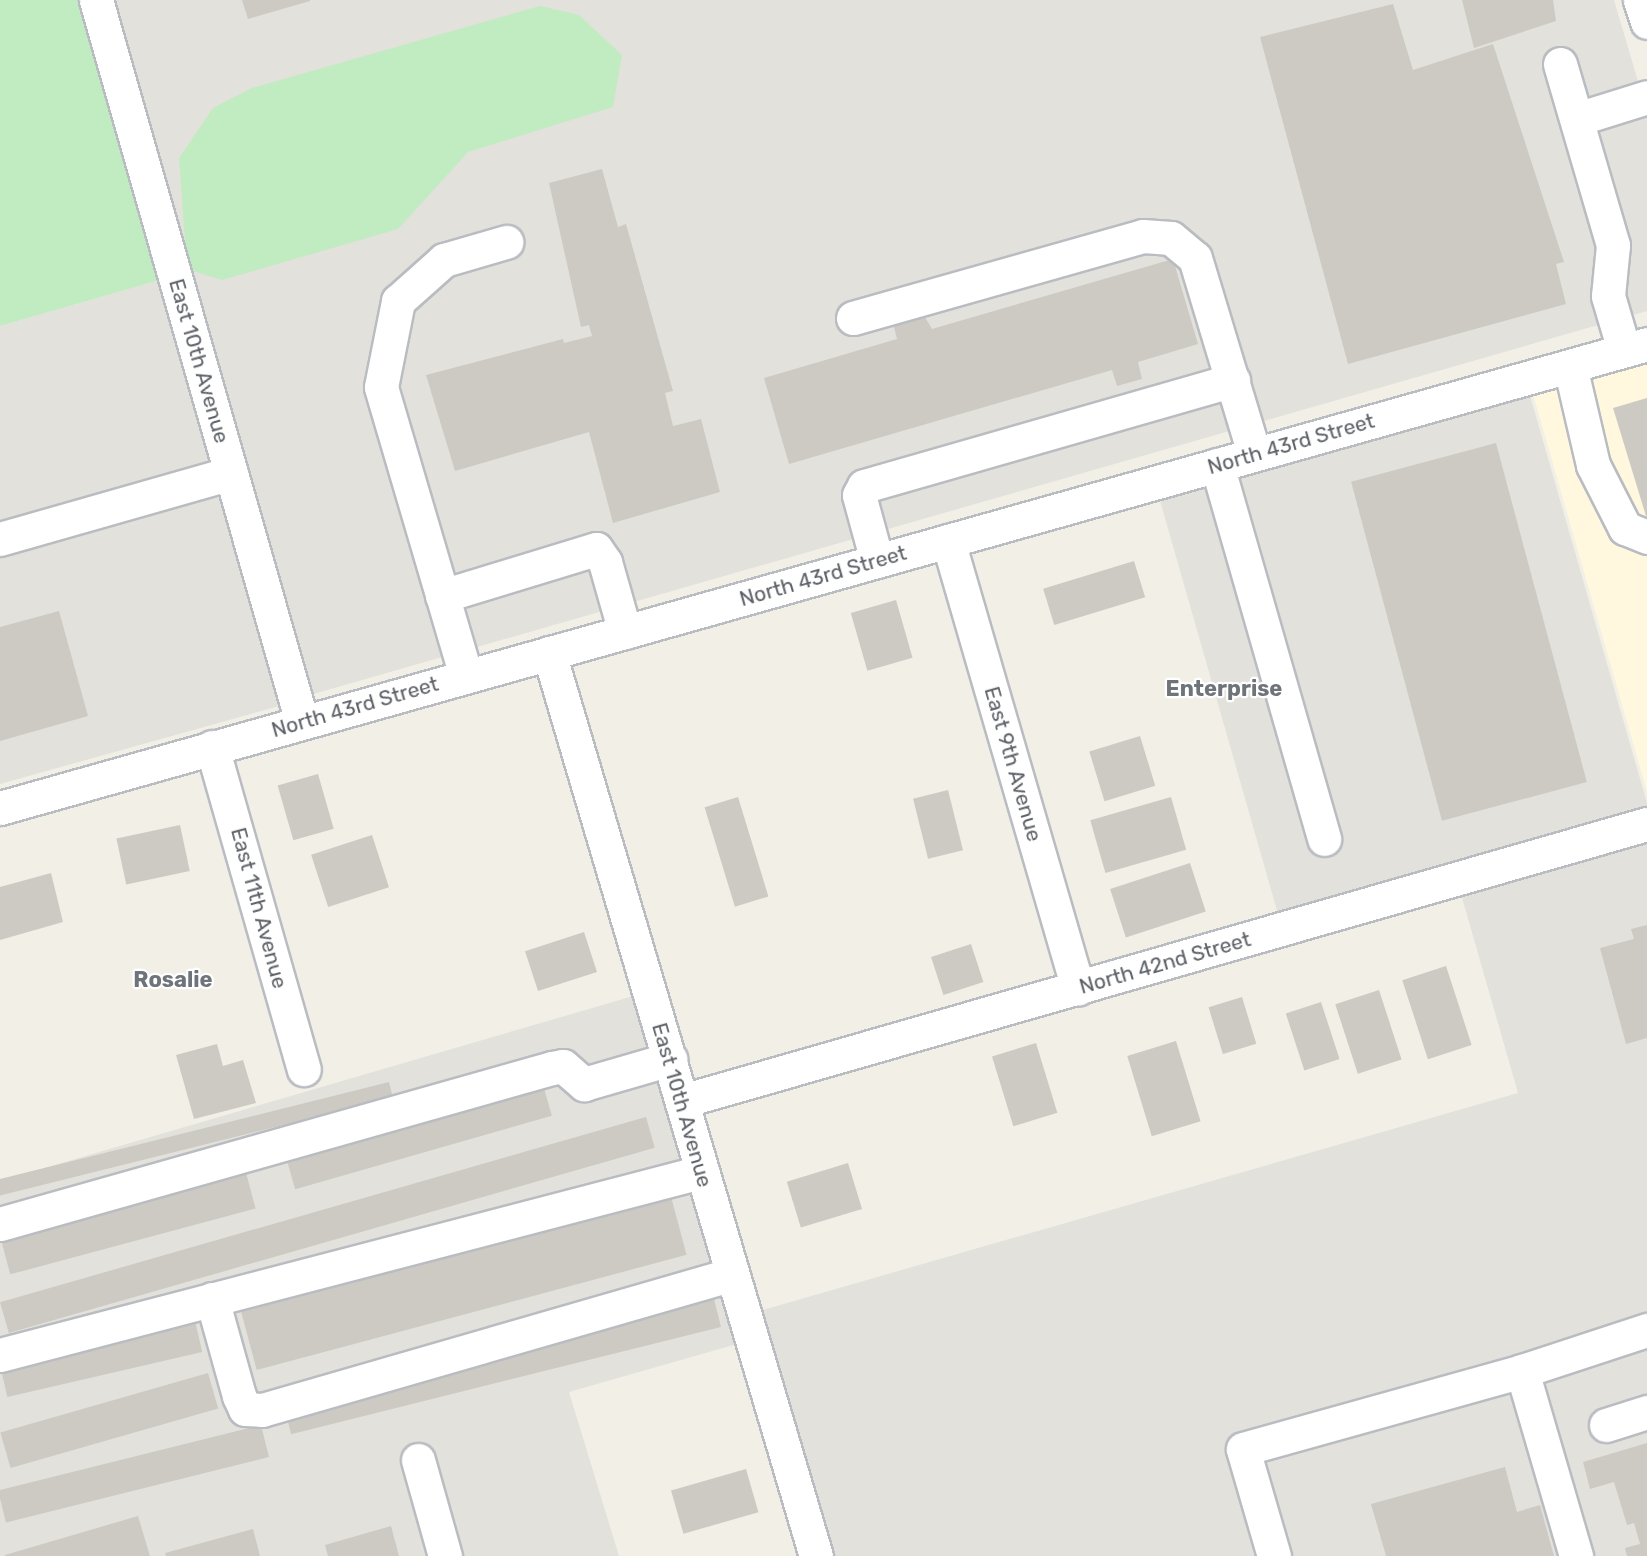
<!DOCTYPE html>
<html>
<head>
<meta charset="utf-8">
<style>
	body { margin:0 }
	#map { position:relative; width:1647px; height:1556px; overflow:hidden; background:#f1efe6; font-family:Rubik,sans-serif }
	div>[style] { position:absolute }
	.commercial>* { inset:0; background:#fff7de }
	.industrial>* { inset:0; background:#e2e1db }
	.green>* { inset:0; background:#c1ebc1 }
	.building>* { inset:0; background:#cdcac3; transform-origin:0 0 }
	.roads { filter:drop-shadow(2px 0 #b9bcc1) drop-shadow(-2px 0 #b9bcc1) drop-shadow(0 2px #b9bcc1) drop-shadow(0 -2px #b9bcc1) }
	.minor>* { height:33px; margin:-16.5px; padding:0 16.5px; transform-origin:16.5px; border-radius:16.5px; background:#fff }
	span { translate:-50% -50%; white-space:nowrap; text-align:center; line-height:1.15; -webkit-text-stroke:4.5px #fff; paint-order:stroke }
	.street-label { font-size:21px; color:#5e6268 }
	.neighbourhood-label { font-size:22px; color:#6e747a; font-weight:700 }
</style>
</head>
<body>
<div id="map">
	<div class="commercial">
		<i style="clip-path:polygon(1647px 361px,1647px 792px,1533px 394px)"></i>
	</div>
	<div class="industrial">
		<i style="clip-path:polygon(112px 0,1614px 0,1647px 112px,1647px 311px,310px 695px)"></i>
		<i style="clip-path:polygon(167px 278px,286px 704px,0 784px,0 326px)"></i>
		<i style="clip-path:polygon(1527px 385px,1647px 803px,1647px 820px,1280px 921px,1157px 490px)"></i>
		<i style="clip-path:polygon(1647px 839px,1647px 1556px,825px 1556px,752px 1313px,1518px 1093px,1459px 887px)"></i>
		<i style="clip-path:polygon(647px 992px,744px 1342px,569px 1392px,619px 1556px,0 1556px,0 1181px)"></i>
	</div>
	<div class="green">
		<i style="clip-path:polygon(0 0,91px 0,167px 278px,0 326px)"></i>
		<i style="clip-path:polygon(540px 6px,579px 15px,622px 55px,613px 107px,468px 152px,398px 229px,222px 280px,187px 269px,179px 158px,213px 108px,252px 88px)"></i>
	</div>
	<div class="building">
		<i style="clip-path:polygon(242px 0,310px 0,310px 1px,248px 19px)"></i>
		<i style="clip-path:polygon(1462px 0,1553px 0,1556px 21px,1474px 48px)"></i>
		<i style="clip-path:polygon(1393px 4px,1413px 70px,1493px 44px,1564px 262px,1556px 264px,1566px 304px,1348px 364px,1260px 37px)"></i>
		<i style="clip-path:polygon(602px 169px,618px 227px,626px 224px,673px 391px,665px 393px,673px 426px,701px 419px,720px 492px,613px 523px,589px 432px,455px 471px,426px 375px,563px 339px,564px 343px,592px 336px,589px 325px,581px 327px,549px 183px)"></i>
		<i style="clip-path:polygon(1173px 259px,1198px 344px,1138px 362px,1142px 379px,1117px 386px,1112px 370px,789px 464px,764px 378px,897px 339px,892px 319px,921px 310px,932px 329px)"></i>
		<i style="clip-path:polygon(1647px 398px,1647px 516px,1646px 516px,1613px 408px)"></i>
		<i style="left:1496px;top:443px;width:351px;height:150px;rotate:75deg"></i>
		<i style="left:1134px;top:561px;width:38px;height:95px;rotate:73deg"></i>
		<i style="left:896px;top:600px;width:60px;height:47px;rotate:74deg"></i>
		<i style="clip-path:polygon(59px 611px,88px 716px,0 741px,0 627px)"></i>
		<i style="left:1140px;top:736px;width:52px;height:53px;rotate:73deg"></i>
		<i style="left:318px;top:774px;width:57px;height:42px;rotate:74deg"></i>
		<i style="left:948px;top:790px;width:62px;height:36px;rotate:76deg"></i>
		<i style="left:738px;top:797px;width:104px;height:35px;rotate:73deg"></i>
		<i style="left:1171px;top:797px;width:55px;height:84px;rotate:74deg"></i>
		<i style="left:180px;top:825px;width:47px;height:65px;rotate:78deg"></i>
		<i style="left:372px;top:835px;width:55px;height:64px;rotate:72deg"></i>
		<i style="left:1190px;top:863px;width:51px;height:84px;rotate:72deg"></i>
		<i style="clip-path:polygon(51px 873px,63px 922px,0 940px,0 887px)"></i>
		<i style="clip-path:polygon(1647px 925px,1647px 1038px,1626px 1044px,1600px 948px,1634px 939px,1631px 929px)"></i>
		<i style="left:584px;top:932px;width:42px;height:62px;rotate:72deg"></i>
		<i style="left:971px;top:944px;width:40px;height:42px;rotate:72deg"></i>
		<i style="left:1446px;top:966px;width:83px;height:46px;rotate:72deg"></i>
		<i style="left:1379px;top:990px;width:73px;height:46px;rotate:72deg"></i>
		<i style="left:1242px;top:997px;width:49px;height:35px;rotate:73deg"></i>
		<i style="left:1321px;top:1002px;width:60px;height:37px;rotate:72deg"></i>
		<i style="left:1176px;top:1041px;width:84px;height:51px;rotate:73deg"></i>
		<i style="left:1036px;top:1043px;width:73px;height:46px;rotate:73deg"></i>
		<i style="clip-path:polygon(217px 1044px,223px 1066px,243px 1060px,256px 1103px,194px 1119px,176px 1055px)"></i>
		<i style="left:389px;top:1082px;width:16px;height:405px;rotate:76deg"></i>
		<i style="left:543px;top:1085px;width:32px;height:267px;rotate:74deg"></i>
		<i style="left:646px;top:1117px;width:32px;height:672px;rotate:74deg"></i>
		<i style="left:848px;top:1163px;width:48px;height:64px;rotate:73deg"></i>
		<i style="left:245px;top:1169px;width:41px;height:254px;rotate:75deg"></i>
		<i style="left:670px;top:1193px;width:64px;height:445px;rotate:75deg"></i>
		<i style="left:713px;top:1295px;width:33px;height:443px;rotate:76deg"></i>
		<i style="left:193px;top:1312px;width:41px;height:200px;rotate:77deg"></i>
		<i style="left:208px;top:1373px;width:37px;height:216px;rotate:74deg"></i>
		<i style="left:261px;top:1425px;width:33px;height:271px;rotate:76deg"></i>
		<i style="clip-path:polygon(1647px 1443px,1647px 1556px,1627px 1556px,1625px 1548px,1640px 1544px,1634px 1523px,1627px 1525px,1614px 1482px,1590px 1489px,1583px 1462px)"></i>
		<i style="clip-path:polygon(1505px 1467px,1517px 1512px,1540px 1505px,1554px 1556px,1386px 1556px,1371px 1504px)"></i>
		<i style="left:746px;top:1469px;width:45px;height:78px;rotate:74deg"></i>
		<i style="clip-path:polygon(138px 1516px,150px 1556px,5px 1556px,5px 1555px)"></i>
		<i style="clip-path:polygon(391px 1526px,399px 1556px,328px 1556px,325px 1545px)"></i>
		<i style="clip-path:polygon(253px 1529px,260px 1556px,166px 1556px,165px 1553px)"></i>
	</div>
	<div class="roads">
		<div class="minor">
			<i style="left:96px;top:0;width:751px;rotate:74.08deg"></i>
			<i style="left:1640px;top:0;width:23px;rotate:72deg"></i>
			<i style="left:1560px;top:64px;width:189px;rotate:73.7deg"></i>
			<i style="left:1613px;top:245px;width:51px;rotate:95.6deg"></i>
			<i style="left:1608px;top:296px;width:56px;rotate:73.5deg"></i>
			<i style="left:1577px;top:119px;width:73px;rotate:-17.4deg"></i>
			<i style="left:853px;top:318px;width:301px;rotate:-15.8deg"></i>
			<i style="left:1143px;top:236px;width:28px;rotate:4deg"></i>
			<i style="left:1171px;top:238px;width:31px;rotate:40deg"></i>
			<i style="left:1195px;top:258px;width:205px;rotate:73.2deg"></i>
			<i style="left:1570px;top:366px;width:102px;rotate:76.9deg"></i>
			<i style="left:1593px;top:465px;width:71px;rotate:63.1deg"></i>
			<i style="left:1625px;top:528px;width:24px;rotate:22deg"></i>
			<i style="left:1217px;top:465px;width:389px;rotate:74deg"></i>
			<i style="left:0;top:539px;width:240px;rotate:-15.9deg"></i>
			<i style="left:948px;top:541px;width:466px;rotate:73.8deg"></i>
			<i style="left:877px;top:561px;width:68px;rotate:-105.3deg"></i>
			<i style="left:859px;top:495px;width:10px;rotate:-61deg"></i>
			<i style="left:864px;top:486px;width:384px;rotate:-16deg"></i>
			<i style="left:442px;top:596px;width:161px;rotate:-17deg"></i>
			<i style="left:596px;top:549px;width:16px;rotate:55deg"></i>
			<i style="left:605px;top:562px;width:73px;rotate:74.1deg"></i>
			<i style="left:549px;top:653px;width:942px;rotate:73.53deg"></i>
			<i style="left:466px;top:676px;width:301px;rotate:-106.4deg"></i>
			<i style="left:381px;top:387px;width:88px;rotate:-78.8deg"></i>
			<i style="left:398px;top:301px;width:62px;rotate:-41.7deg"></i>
			<i style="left:444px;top:260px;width:65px;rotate:-16.2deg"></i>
			<i style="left:212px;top:747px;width:335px;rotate:74.1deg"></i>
			<i style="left:0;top:808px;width:1711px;rotate:-15.73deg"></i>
			<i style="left:682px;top:1101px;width:1004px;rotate:-16.02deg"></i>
			<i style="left:0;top:1224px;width:574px;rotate:-15.78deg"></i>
			<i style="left:552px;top:1068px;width:11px;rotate:-10deg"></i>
			<i style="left:563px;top:1066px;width:28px;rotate:41deg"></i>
			<i style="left:584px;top:1084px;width:90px;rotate:-16.2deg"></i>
			<i style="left:212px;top:1299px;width:101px;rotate:74.4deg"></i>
			<i style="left:239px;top:1396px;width:14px;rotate:65deg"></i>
			<i style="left:245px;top:1409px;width:17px;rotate:3deg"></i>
			<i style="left:262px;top:1410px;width:489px;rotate:-16.1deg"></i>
			<i style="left:0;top:1355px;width:724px;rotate:-14.63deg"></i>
			<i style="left:1522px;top:1371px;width:193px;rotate:73.7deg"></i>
			<i style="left:1606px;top:1425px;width:43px;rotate:-17.6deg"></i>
			<i style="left:418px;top:1460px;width:100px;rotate:74.3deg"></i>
			<i style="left:1274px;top:1556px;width:111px;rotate:-106.2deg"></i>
			<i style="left:1243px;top:1449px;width:290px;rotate:-15.6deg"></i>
			<i style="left:1522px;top:1371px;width:132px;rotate:-18.2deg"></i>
		</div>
	</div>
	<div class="street-label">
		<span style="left:199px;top:361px;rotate:74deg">East 10th Avenue</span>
		<span style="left:1291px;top:444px;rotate:-16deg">North 43rd Street</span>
		<span style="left:823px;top:576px;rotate:-16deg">North 43rd Street</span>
		<span style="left:355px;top:707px;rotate:-16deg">North 43rd Street</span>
		<span style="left:1013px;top:764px;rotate:74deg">East 9th Avenue</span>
		<span style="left:259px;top:908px;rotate:75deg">East 11th Avenue</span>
		<span style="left:1165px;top:963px;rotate:-16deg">North 42nd Street</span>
		<span style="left:682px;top:1105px;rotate:74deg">East 10th Avenue</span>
	</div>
	<div class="neighbourhood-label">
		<span style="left:1224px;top:689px">Enterprise</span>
		<span style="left:173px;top:980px">Rosalie</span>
	</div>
</div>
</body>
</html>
